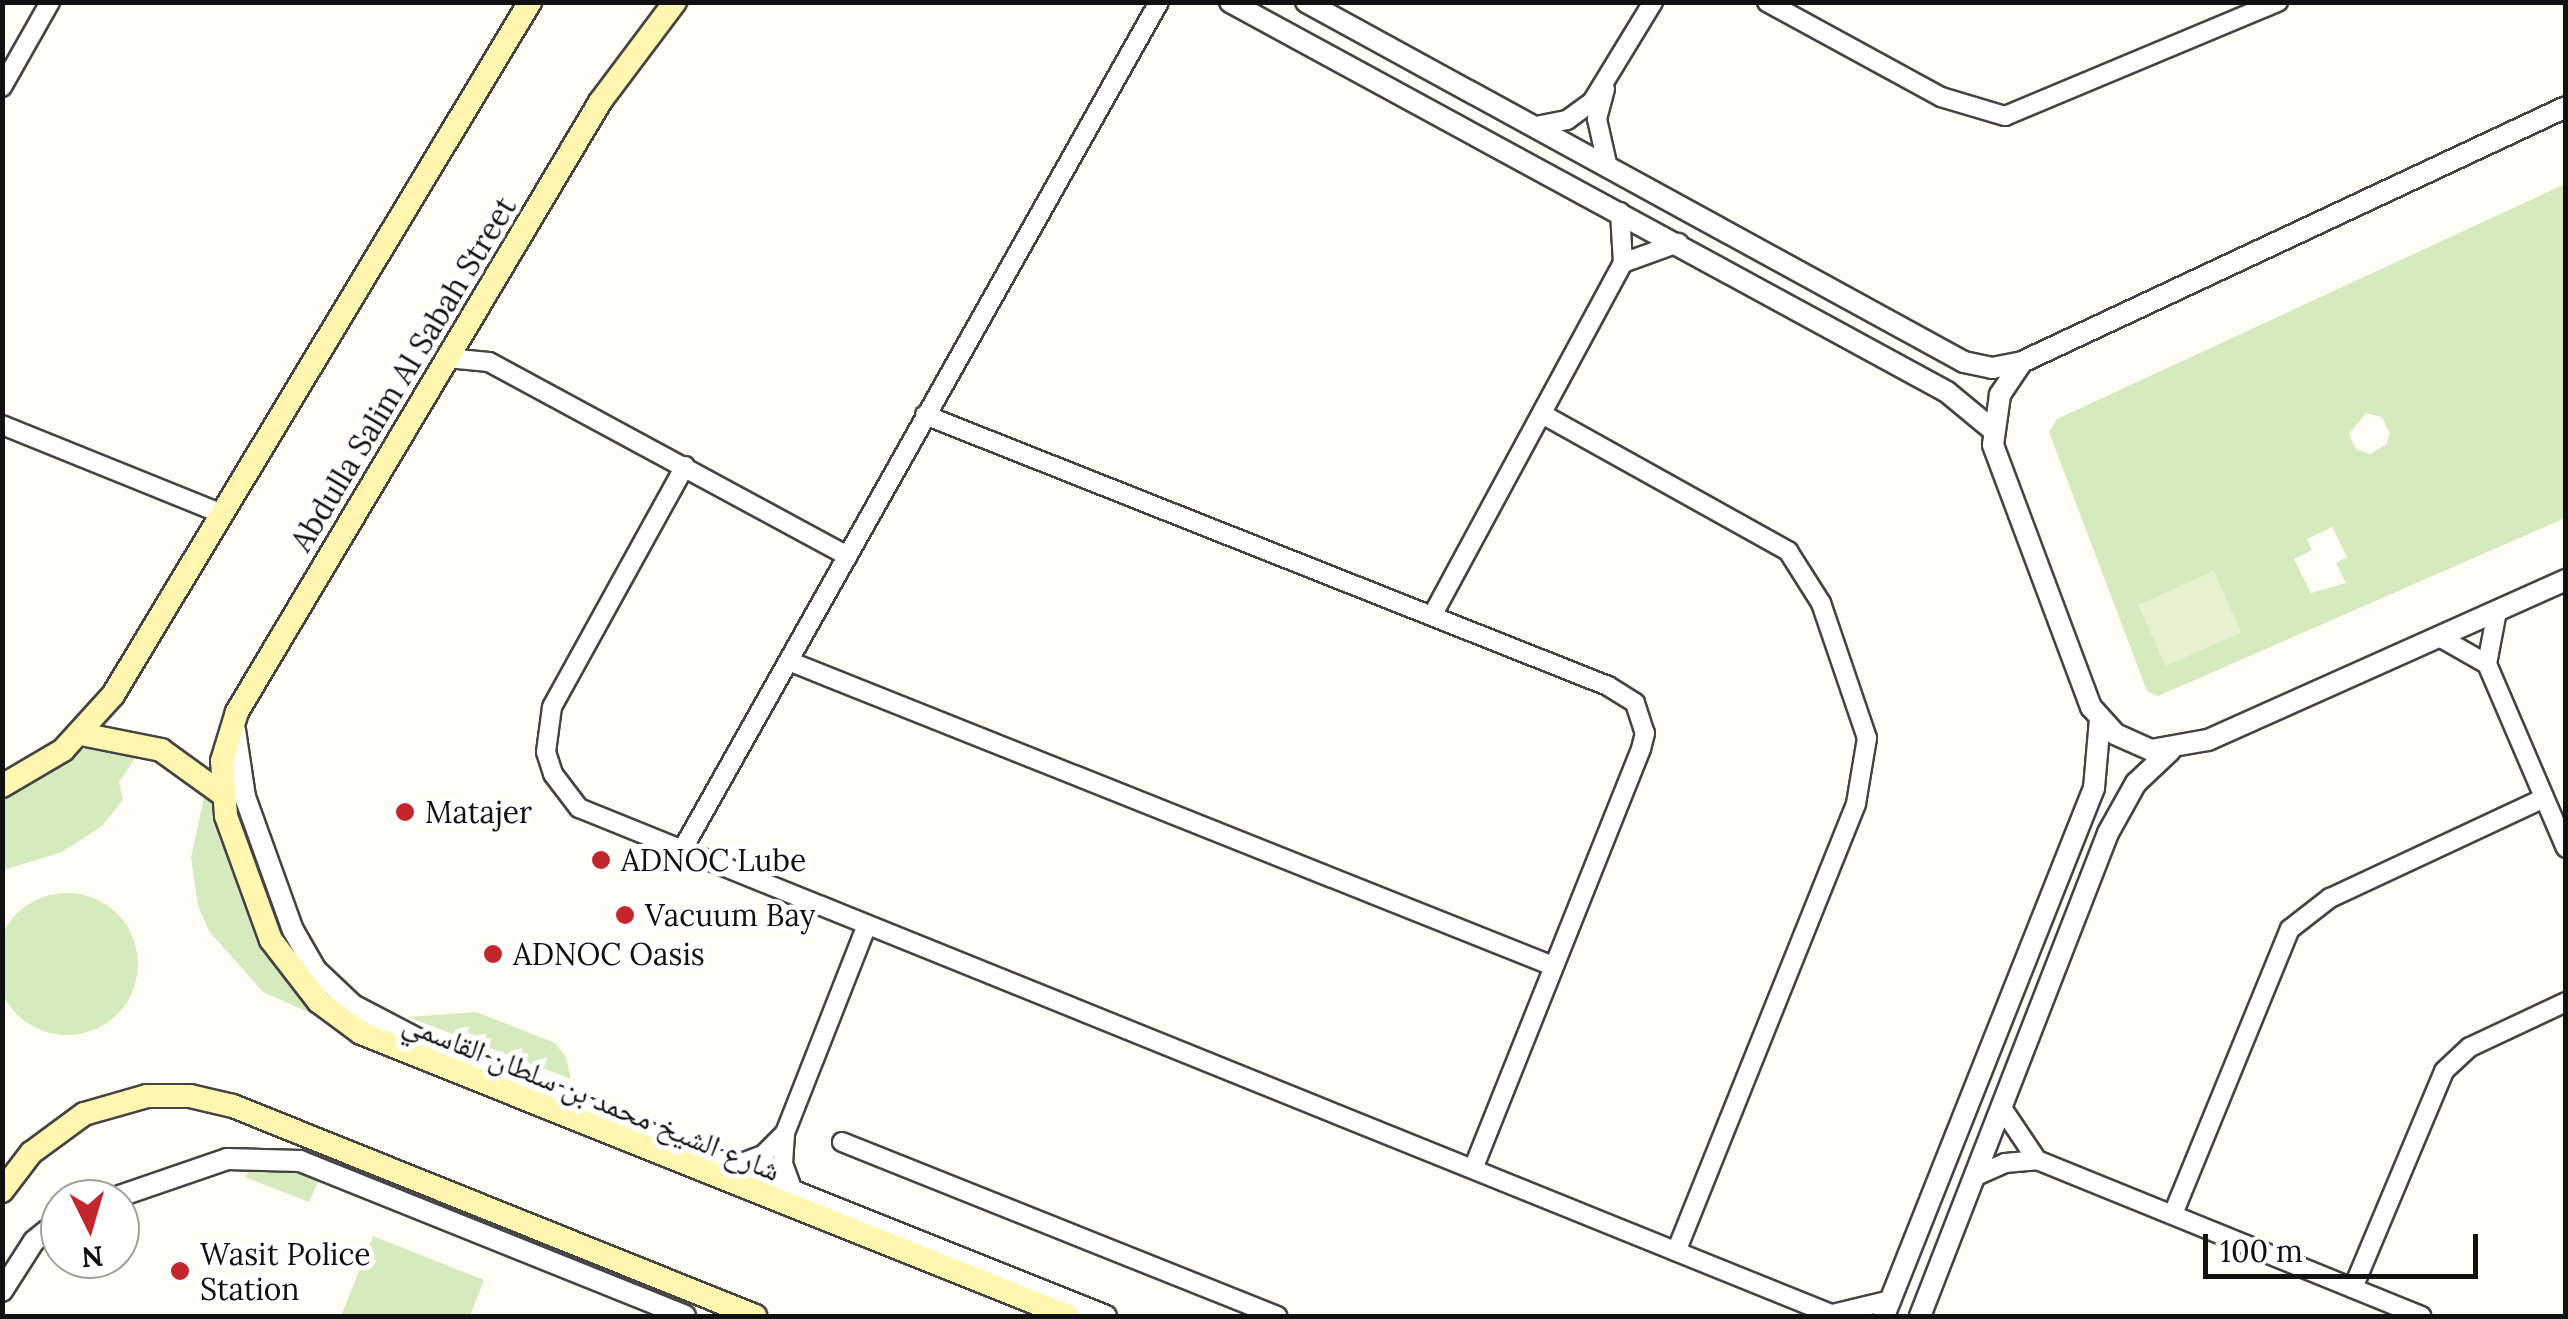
<!DOCTYPE html>
<html>
<head>
<meta charset="utf-8">
<style>
	body { margin:0 }
	#map { position:relative; width:2568px; height:1319px; overflow:hidden; background:#fffdf5; font-family:Lora,"Noto Naskh Arabic",serif }
	div>[style] { position:absolute }
	.green>* { inset:0; background:#d5ebbd }
	.round { border-radius:50% }
	.pitch>* { inset:0; background:#e6f2cf; transform-origin:0 0 }
	.roads { filter:drop-shadow(2px 0 #444) drop-shadow(-2px 0 #444) drop-shadow(0 2px #444) drop-shadow(0 -2px #444) }
	.minor>* { height:18px; margin:-9px; padding:0 9px; transform-origin:9px; border-radius:9px; background:#fff }
	.tertiary>* { height:20px; margin:-10px; padding:0 10px; transform-origin:10px; border-radius:10px; background:#fff }
	.secondary>* { height:22px; margin:-11px; padding:0 11px; transform-origin:11px; border-radius:11px; background:#fff6b0 }
	.dots>* { width:28px; height:28px; translate:-50% -50%; box-sizing:border-box; border:5px solid #fff; border-radius:50% }
	span { translate:-50% -50%; white-space:nowrap; text-align:center; line-height:1.15; -webkit-text-stroke:10px #fff; paint-order:stroke }
	.street-label { font-size:30px; color:#111 }
	.poi-label { font-size:30px; color:#111 }
	.left { translate:0 -50%; text-align:left }
	.frame { position:absolute; inset:0; border:5px solid #111; pointer-events:none }
	.north { position:absolute; left:40px; top:1179px; width:100px; height:100px; box-sizing:border-box; background:#fff; border:2px solid #a0a0a0; border-radius:50%; rotate:175deg; font-size:28px; font-weight:700; line-height:40px; text-align:center; color:#111 }
	.north::after { content:''; display:block; margin:auto; width:35px; height:45px; background:#c4262e; clip-path:polygon(50% 0,100% 100%,50% 72%,0 100%) }
	.scale { position:absolute; left:2203px; top:1234px; width:275px; height:45px; box-sizing:border-box; border:5px solid #111; border-top:0; padding-left:12px; font-size:30px; line-height:35px; white-space:nowrap; color:#111; -webkit-text-stroke:8px #fff; paint-order:stroke }
</style>
</head>
<body>
<div id="map">
	<div class="green">
		<i style="clip-path:polygon(evenodd,2565px 184px,2565px 518px,2158px 696px,2147px 691px,2049px 432px,2057px 419px,2565px 184px,2366px 413px,2382px 417px,2390px 434px,2386px 445px,2370px 454px,2356px 449px,2349px 434px,2366px 413px,2565px 184px,2332px 527px,2347px 557px,2336px 563px,2346px 583px,2311px 593px,2294px 559px,2312px 550px,2307px 539px,2332px 527px)"></i>
		<i style="clip-path:polygon(107px 737px,140px 751px,119px 782px,123px 800px,102px 826px,62px 852px,3px 870px,3px 793px)"></i>
		<i style="clip-path:polygon(207px 783px,253px 920px,326px 1012px,323px 1019px,263px 992px,209px 931px,198px 906px,191px 858px)"></i>
		<i class="round" style="left:-4px;top:893px;width:142px;height:142px"></i>
		<i style="clip-path:polygon(476px 1012px,555px 1043px,566px 1057px,571px 1079px,408px 1017px)"></i>
		<i style="clip-path:polygon(254px 1163px,323px 1171px,309px 1202px,245px 1177px)"></i>
		<i style="clip-path:polygon(373px 1236px,484px 1280px,470px 1316px,341px 1316px)"></i>
	</div>
	<div class="pitch">
		<i style="left:2214px;top:571px;width:67px;height:83px;rotate:66deg"></i>
	</div>
	<div class="roads">
		<div class="minor">
			<i style="left:1767px;top:2px;width:198px;rotate:28.6deg"></i>
			<i style="left:1941px;top:97px;width:67px;rotate:16.5deg"></i>
			<i style="left:2005px;top:116px;width:296px;rotate:-22.7deg"></i>
			<i style="left:2px;top:87px;width:98px;rotate:-60.5deg"></i>
			<i style="left:1605px;top:89px;width:31px;rotate:105deg"></i>
			<i style="left:1597px;top:119px;width:50px;rotate:77.3deg"></i>
			<i style="left:1536px;top:126px;width:32px;rotate:-11deg"></i>
			<i style="left:1567px;top:120px;width:31px;rotate:-36deg"></i>
			<i style="left:1592px;top:102px;width:117px;rotate:-58.6deg"></i>
			<i style="left:1623px;top:263px;width:59px;rotate:-20deg"></i>
			<i style="left:447px;top:358px;width:42px;rotate:5.4deg"></i>
			<i style="left:489px;top:362px;width:408px;rotate:28.4deg"></i>
			<i style="left:1542px;top:414px;width:282px;rotate:29.1deg"></i>
			<i style="left:1788px;top:551px;width:62px;rotate:57.6deg"></i>
			<i style="left:1821px;top:603px;width:143px;rotate:71.2deg"></i>
			<i style="left:1867px;top:738px;width:67px;rotate:99.5deg"></i>
			<i style="left:1856px;top:804px;width:482px;rotate:111.9deg"></i>
			<i style="left:925px;top:415px;width:735px;rotate:21.64deg"></i>
			<i style="left:1608px;top:686px;width:32px;rotate:32deg"></i>
			<i style="left:1635px;top:703px;width:32px;rotate:72deg"></i>
			<i style="left:1645px;top:733px;width:16px;rotate:104deg"></i>
			<i style="left:1641px;top:749px;width:452px;rotate:111.8deg"></i>
			<i style="left:2px;top:425px;width:237px;rotate:22deg"></i>
			<i style="left:685px;top:466px;width:275px;rotate:118.9deg"></i>
			<i style="left:552px;top:707px;width:45px;rotate:97.6deg"></i>
			<i style="left:546px;top:752px;width:23px;rotate:72deg"></i>
			<i style="left:553px;top:774px;width:43px;rotate:52.6deg"></i>
			<i style="left:579px;top:808px;width:1356px;rotate:22.01deg"></i>
			<i style="left:2497px;top:611px;width:54px;rotate:100.7deg"></i>
			<i style="left:2487px;top:664px;width:200px;rotate:66.8deg"></i>
			<i style="left:1432px;top:616px;width:401px;rotate:-61.6deg"></i>
			<i style="left:1623px;top:263px;width:51px;rotate:-93.4deg"></i>
			<i style="left:2441px;top:638px;width:53px;rotate:29.5deg"></i>
			<i style="left:791px;top:662px;width:820px;rotate:21.75deg"></i>
			<i style="left:681px;top:852px;width:975px;rotate:-60.65deg"></i>
			<i style="left:2002px;top:1108px;width:63px;rotate:56.1deg"></i>
			<i style="left:2037px;top:1160px;width:415px;rotate:22.1deg"></i>
			<i style="left:842px;top:1142px;width:469px;rotate:21.8deg"></i>
			<i style="left:734px;top:1166px;width:31px;rotate:-21deg"></i>
			<i style="left:763px;top:1155px;width:31px;rotate:-45deg"></i>
			<i style="left:1976px;top:1176px;width:32px;rotate:-24deg"></i>
			<i style="left:2005px;top:1163px;width:32px;rotate:-5deg"></i>
			<i style="left:793px;top:1191px;width:30px;rotate:-110deg"></i>
			<i style="left:783px;top:1163px;width:30px;rotate:-86deg"></i>
			<i style="left:785px;top:1133px;width:221px;rotate:-68.5deg"></i>
			<i style="left:2173px;top:1214px;width:308px;rotate:-67.7deg"></i>
			<i style="left:2290px;top:929px;width:51px;rotate:-37.8deg"></i>
			<i style="left:2330px;top:898px;width:236px;rotate:-25deg"></i>
			<i style="left:2353px;top:1288px;width:235px;rotate:-67.2deg"></i>
			<i style="left:2444px;top:1071px;width:35px;rotate:-43deg"></i>
			<i style="left:2470px;top:1047px;width:106px;rotate:-25.1deg"></i>
			<i style="left:1833px;top:1314px;width:60px;rotate:-13.6deg"></i>
		</div>
		<div class="tertiary">
			<i style="left:1230px;top:2px;width:816px;rotate:28.54deg"></i>
			<i style="left:1947px;top:392px;width:60px;rotate:39.6deg"></i>
			<i style="left:1306px;top:2px;width:750px;rotate:28.68deg"></i>
			<i style="left:1964px;top:362px;width:29px;rotate:12deg"></i>
			<i style="left:1992px;top:368px;width:31px;rotate:-11deg"></i>
			<i style="left:2566px;top:107px;width:601px;rotate:154.89deg"></i>
			<i style="left:2022px;top:362px;width:40px;rotate:124deg"></i>
			<i style="left:2000px;top:395px;width:50px;rotate:98deg"></i>
			<i style="left:1993px;top:445px;width:280px;rotate:69.5deg"></i>
			<i style="left:2091px;top:707px;width:36px;rotate:48deg"></i>
			<i style="left:2115px;top:734px;width:39px;rotate:24deg"></i>
			<i style="left:2151px;top:750px;width:58px;rotate:-10deg"></i>
			<i style="left:2208px;top:740px;width:392px;rotate:-24.1deg"></i>
			<i style="left:235px;top:730px;width:68px;rotate:81.5deg"></i>
			<i style="left:245px;top:797px;width:141px;rotate:70.2deg"></i>
			<i style="left:293px;top:930px;width:46px;rotate:60.1deg"></i>
			<i style="left:316px;top:970px;width:51px;rotate:43.4deg"></i>
			<i style="left:353px;top:1005px;width:88px;rotate:27.7deg"></i>
			<i style="left:431px;top:1046px;width:727px;rotate:21.8deg"></i>
			<i style="left:111px;top:1199px;width:123px;rotate:-19deg"></i>
			<i style="left:227px;top:1159px;width:73px;rotate:1.6deg"></i>
			<i style="left:300px;top:1161px;width:415px;rotate:21.9deg"></i>
			<i style="left:2px;top:1291px;width:59px;rotate:-57.4deg"></i>
			<i style="left:34px;top:1241px;width:33px;rotate:-39deg"></i>
			<i style="left:1884px;top:1316px;width:568px;rotate:-68.31deg"></i>
			<i style="left:2094px;top:788px;width:68px;rotate:-85deg"></i>
			<i style="left:1920px;top:1316px;width:518px;rotate:-68.73deg"></i>
			<i style="left:2108px;top:833px;width:57px;rotate:-60.8deg"></i>
			<i style="left:2136px;top:783px;width:47px;rotate:-43.3deg"></i>
		</div>
		<div class="secondary">
			<i style="left:675px;top:2px;width:125px;rotate:126.9deg"></i>
			<i style="left:600px;top:102px;width:710px;rotate:120.76deg"></i>
			<i style="left:237px;top:712px;width:51px;rotate:107deg"></i>
			<i style="left:222px;top:761px;width:55px;rotate:85.8deg"></i>
			<i style="left:226px;top:816px;width:132px;rotate:70.1deg"></i>
			<i style="left:271px;top:940px;width:78px;rotate:52.3deg"></i>
			<i style="left:319px;top:1002px;width:52px;rotate:36.4deg"></i>
			<i style="left:361px;top:1033px;width:762px;rotate:21.82deg"></i>
			<i style="left:81px;top:734px;width:82px;rotate:11.3deg"></i>
			<i style="left:161px;top:750px;width:75px;rotate:35.8deg"></i>
			<i style="left:2px;top:786px;width:71px;rotate:-30.5deg"></i>
			<i style="left:63px;top:750px;width:74px;rotate:-47.7deg"></i>
			<i style="left:113px;top:695px;width:809px;rotate:-58.96deg"></i>
			<i style="left:2px;top:1191px;width:48px;rotate:-52.7deg"></i>
			<i style="left:31px;top:1153px;width:66px;rotate:-36.3deg"></i>
			<i style="left:84px;top:1114px;width:66px;rotate:-15.9deg"></i>
			<i style="left:147px;top:1096px;width:43px"></i>
			<i style="left:190px;top:1096px;width:44px;rotate:13.1deg"></i>
			<i style="left:233px;top:1106px;width:563px;rotate:21.91deg"></i>
		</div>
	</div>
	<div class="dots">
		<i style="left:405px;top:812px;background:#c4262e"></i>
		<i style="left:601px;top:860px;background:#c4262e"></i>
		<i style="left:625px;top:915px;background:#c4262e"></i>
		<i style="left:493px;top:954px;background:#c4262e"></i>
		<i style="left:180px;top:1271px;background:#c4262e"></i>
	</div>
	<div class="street-label">
		<span style="left:403px;top:374px;rotate:-59deg">Abdulla Salim Al Sabah Street</span>
		<span style="left:592px;top:1096px;rotate:22deg">شارع الشيخ محمد بن سلطان القاسمي</span>
	</div>
	<div class="poi-label">
		<span class="left" style="left:425px;top:812px">Matajer</span>
		<span class="left" style="left:621px;top:860px">ADNOC Lube</span>
		<span class="left" style="left:645px;top:915px">Vacuum Bay</span>
		<span class="left" style="left:513px;top:954px">ADNOC Oasis</span>
		<span class="left" style="left:200px;top:1271px">Wasit Police<br>Station</span>
	</div>
	<div class="frame"></div>
	<div class="north">N</div>
	<div class="scale">100 m</div>
</div>
</body>
</html>
